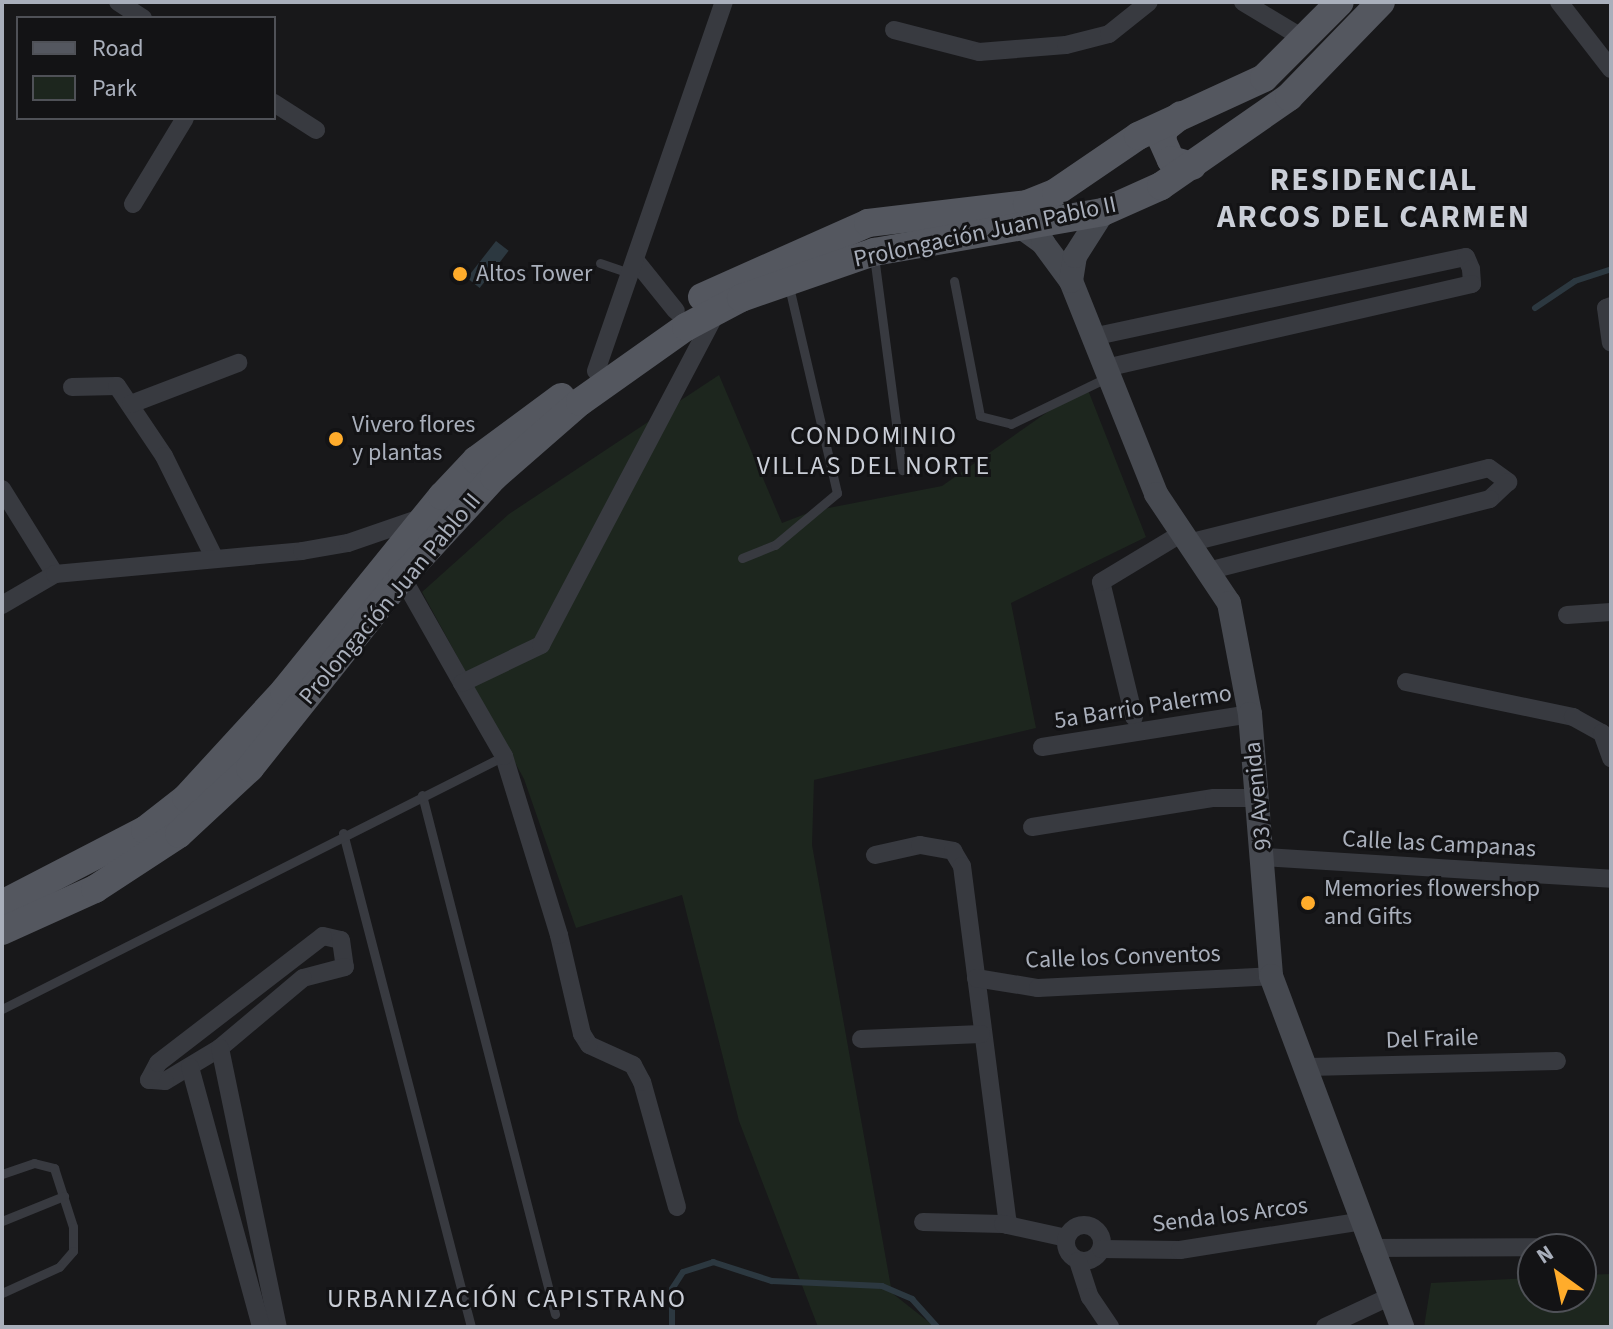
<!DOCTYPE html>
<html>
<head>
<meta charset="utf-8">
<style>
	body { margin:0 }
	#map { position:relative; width:1613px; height:1329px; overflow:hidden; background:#18181a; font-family:"Source Sans 3",sans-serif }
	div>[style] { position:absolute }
	.green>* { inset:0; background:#1d261e }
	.water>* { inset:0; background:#2c3840; transform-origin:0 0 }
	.stream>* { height:6px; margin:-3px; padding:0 3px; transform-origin:3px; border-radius:3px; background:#2c3840 }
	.lane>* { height:9px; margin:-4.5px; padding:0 4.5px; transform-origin:4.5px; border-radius:4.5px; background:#383a40 }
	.street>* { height:18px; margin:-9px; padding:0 9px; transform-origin:9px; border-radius:9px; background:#383a40 }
	.street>.ring { margin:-9px; padding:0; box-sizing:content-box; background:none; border:18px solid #383a40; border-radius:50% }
	.secondary>* { height:24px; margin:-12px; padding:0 12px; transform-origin:12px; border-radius:12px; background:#464950 }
	.primary>* { height:28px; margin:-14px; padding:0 14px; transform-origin:14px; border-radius:14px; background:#54575f }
	.dots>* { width:22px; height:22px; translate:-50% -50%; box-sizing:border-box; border:4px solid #131315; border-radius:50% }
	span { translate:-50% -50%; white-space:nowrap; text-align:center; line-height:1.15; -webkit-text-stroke:6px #131315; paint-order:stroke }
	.street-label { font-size:24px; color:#a9afbb }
	.poi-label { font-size:24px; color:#a9afbb }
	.left { translate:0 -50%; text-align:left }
	.neighbourhood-label { font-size:26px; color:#caced7; letter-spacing:2px }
	.district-label { font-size:32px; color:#caced7; font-weight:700; letter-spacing:2px }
	.frame { position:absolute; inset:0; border:4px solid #a9afbb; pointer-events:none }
	.legend { position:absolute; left:16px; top:16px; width:260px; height:104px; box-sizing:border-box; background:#131315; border:2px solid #4f5157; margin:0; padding:10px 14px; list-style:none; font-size:24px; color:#a9afbb }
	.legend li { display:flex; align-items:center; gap:16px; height:40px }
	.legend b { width:40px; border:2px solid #4f5157 }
	.north { position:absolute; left:1517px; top:1233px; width:80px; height:80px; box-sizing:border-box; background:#131315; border:2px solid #4f5157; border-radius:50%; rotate:327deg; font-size:22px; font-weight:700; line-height:32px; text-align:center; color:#a9afbb }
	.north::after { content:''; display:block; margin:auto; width:28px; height:36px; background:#ffac2b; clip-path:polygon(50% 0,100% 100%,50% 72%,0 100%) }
</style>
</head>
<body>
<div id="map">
	<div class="green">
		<i style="clip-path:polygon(719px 375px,782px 523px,813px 511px,942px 486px,1086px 385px,1146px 537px,1011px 603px,1036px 728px,814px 780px,812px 845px,892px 1293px,935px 1327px,818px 1327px,739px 1121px,682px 895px,576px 928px,524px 779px,422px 592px,509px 514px)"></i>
		<i style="clip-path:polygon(1611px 1274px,1611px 1327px,1424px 1327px,1431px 1283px,1533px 1278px,1533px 1297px,1581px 1297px,1581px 1275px)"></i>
	</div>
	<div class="water">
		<i style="left:496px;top:241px;width:16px;height:47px;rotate:38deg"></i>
	</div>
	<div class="stream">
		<i style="left:1535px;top:308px;width:48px;rotate:-34deg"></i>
		<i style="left:1575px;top:281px;width:38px;rotate:-18deg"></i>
		<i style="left:672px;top:1327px;width:38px;rotate:-90deg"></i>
		<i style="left:672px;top:1289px;width:20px;rotate:-57deg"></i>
		<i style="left:683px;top:1272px;width:32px;rotate:-18deg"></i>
		<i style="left:713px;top:1262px;width:62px;rotate:17.9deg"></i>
		<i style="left:772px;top:1281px;width:110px;rotate:2.6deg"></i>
		<i style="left:882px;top:1286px;width:33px;rotate:23deg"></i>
		<i style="left:912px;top:1299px;width:38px;rotate:48deg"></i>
	</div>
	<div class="lane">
		<i style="left:874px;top:256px;width:216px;rotate:82.5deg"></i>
		<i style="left:600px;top:263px;width:31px;rotate:19deg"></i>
		<i style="left:954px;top:281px;width:137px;rotate:79.1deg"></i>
		<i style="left:980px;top:416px;width:32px;rotate:14deg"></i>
		<i style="left:1011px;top:424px;width:106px;rotate:-25.8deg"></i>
		<i style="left:742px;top:558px;width:35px;rotate:-22deg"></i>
		<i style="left:775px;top:545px;width:81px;rotate:-40deg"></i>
		<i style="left:837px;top:493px;width:212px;rotate:-103.1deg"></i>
		<i style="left:422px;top:795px;width:536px;rotate:75.63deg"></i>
		<i style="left:343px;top:833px;width:510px;rotate:75.47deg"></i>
		<i style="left:2px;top:1009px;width:562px;rotate:-26.75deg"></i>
		<i style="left:2px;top:1174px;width:34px;rotate:-19deg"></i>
		<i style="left:34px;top:1163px;width:21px;rotate:14deg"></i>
		<i style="left:54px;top:1168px;width:62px;rotate:72.1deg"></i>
		<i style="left:73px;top:1227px;width:24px;rotate:90deg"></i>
		<i style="left:73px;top:1251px;width:21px;rotate:131deg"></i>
		<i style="left:59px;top:1267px;width:63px;rotate:155.5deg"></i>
		<i style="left:2px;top:1221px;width:67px;rotate:-22deg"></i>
	</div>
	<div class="street">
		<i style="left:118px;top:2px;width:30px;rotate:33deg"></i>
		<i style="left:1243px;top:2px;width:74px;rotate:31.1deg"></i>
		<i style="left:1559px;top:2px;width:85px;rotate:52.2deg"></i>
		<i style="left:894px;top:30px;width:88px;rotate:14.5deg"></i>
		<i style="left:979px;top:52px;width:87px;rotate:-4.6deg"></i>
		<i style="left:1066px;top:45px;width:44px;rotate:-14.3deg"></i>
		<i style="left:1109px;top:34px;width:51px;rotate:-38.7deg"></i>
		<i style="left:274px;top:103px;width:50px;rotate:32.7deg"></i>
		<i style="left:133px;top:204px;width:100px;rotate:-58.8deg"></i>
		<i style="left:635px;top:260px;width:65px;rotate:51.2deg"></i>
		<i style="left:1611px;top:306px;width:5px;rotate:158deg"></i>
		<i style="left:1606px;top:308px;width:35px;rotate:82deg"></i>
		<i style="left:1092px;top:337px;width:382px;rotate:-12.1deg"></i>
		<i style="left:1466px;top:257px;width:13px;rotate:67deg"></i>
		<i style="left:1471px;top:269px;width:15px;rotate:86deg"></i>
		<i style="left:1472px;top:284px;width:377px;rotate:167.1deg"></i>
		<i style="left:596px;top:371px;width:391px;rotate:-70.9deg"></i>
		<i style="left:72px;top:387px;width:45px;rotate:-1.3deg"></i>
		<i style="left:117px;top:386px;width:84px;rotate:56.1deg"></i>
		<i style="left:164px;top:456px;width:113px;rotate:63.7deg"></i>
		<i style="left:131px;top:404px;width:115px;rotate:-21deg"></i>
		<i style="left:2px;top:489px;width:100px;rotate:58.1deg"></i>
		<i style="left:1192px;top:542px;width:306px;rotate:-14deg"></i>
		<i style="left:1489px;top:468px;width:24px;rotate:36deg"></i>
		<i style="left:1508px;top:482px;width:25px;rotate:137deg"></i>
		<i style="left:1490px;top:499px;width:291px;rotate:165.7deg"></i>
		<i style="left:402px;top:577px;width:122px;rotate:60.5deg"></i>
		<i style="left:2px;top:605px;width:61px;rotate:-30.3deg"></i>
		<i style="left:55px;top:574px;width:248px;rotate:-5.3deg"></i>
		<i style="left:302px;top:551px;width:47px;rotate:-9.9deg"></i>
		<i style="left:348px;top:543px;width:79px;rotate:-19.1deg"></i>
		<i style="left:1567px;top:615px;width:44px;rotate:-3.9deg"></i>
		<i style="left:1406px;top:682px;width:171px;rotate:11.8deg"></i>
		<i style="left:1573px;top:717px;width:33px;rotate:29deg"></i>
		<i style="left:1602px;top:733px;width:27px;rotate:70deg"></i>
		<i style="left:1134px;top:717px;width:139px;rotate:-103.7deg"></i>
		<i style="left:1101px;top:582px;width:97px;rotate:-31.1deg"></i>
		<i style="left:1042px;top:747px;width:211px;rotate:-9deg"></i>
		<i style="left:1032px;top:827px;width:184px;rotate:-9.1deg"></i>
		<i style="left:1214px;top:798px;width:43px"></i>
		<i style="left:875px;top:855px;width:46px;rotate:-12.5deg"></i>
		<i style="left:920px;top:845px;width:34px;rotate:10deg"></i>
		<i style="left:953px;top:851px;width:17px;rotate:59deg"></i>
		<i style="left:962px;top:866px;width:362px;rotate:82.7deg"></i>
		<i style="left:1264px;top:857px;width:348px;rotate:3.6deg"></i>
		<i style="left:323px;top:936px;width:18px;rotate:13deg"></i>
		<i style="left:341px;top:940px;width:27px;rotate:82deg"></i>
		<i style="left:345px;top:967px;width:43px;rotate:165.3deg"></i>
		<i style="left:303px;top:978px;width:109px;rotate:139.9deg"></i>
		<i style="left:220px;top:1048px;width:64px;rotate:149deg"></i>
		<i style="left:165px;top:1081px;width:16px;rotate:-176deg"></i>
		<i style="left:149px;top:1080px;width:19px;rotate:-62deg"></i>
		<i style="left:158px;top:1063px;width:208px;rotate:-37.6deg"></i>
		<i style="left:976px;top:978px;width:63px;rotate:9.2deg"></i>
		<i style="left:1038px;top:988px;width:233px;rotate:-2.9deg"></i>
		<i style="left:861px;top:1039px;width:120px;rotate:-2.4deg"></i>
		<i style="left:220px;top:1048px;width:285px;rotate:78.3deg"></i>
		<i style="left:190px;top:1067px;width:270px;rotate:74.7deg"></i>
		<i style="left:1309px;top:1067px;width:248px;rotate:-1.4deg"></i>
		<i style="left:677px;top:1207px;width:130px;rotate:-105.6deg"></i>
		<i style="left:642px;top:1082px;width:19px;rotate:-118deg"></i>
		<i style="left:633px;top:1065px;width:48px;rotate:-155.6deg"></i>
		<i style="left:589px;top:1045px;width:13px;rotate:-122deg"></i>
		<i style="left:582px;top:1034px;width:102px;rotate:-103.1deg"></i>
		<i style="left:559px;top:935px;width:187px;rotate:-107.1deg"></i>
		<i style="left:504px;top:756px;width:84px;rotate:-119.9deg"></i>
		<i style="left:462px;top:683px;width:88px;rotate:-25.7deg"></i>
		<i style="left:541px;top:645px;width:378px;rotate:-62.2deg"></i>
		<i style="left:923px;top:1222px;width:80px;rotate:1.4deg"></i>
		<i style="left:1003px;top:1224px;width:65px;rotate:12.5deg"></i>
		<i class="ring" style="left:1066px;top:1225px;width:18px;height:18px"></i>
		<i style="left:1369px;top:1248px;width:167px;rotate:-0.3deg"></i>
		<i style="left:1101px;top:1249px;width:79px;rotate:0.7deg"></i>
		<i style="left:1180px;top:1250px;width:185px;rotate:-9deg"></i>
		<i style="left:1078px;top:1261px;width:38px;rotate:72deg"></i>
		<i style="left:1090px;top:1297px;width:36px;rotate:56deg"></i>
		<i style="left:1325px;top:1327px;width:68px;rotate:-25.1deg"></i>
	</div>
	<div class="secondary">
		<i style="left:1024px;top:229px;width:24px;rotate:36deg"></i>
		<i style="left:1043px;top:243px;width:47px;rotate:53.6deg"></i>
		<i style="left:1071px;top:281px;width:229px;rotate:68.2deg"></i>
		<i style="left:1156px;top:494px;width:131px;rotate:56.2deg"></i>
		<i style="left:1229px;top:603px;width:113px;rotate:79.3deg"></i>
		<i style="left:1250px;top:714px;width:263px;rotate:85.4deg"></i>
		<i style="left:1271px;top:976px;width:375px;rotate:69.5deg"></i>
		<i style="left:1071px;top:281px;width:25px;rotate:-81deg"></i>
		<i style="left:1075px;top:256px;width:52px;rotate:-57.5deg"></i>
	</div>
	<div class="primary">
		<i style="left:1181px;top:115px;width:22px;rotate:141deg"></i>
		<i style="left:1164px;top:129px;width:11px;rotate:100deg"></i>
		<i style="left:1162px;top:140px;width:22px;rotate:66deg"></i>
		<i style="left:1171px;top:160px;width:22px;rotate:16deg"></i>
		<i style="left:702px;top:297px;width:182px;rotate:-24deg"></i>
		<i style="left:868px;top:223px;width:160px;rotate:-6.8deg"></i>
		<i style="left:1027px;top:204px;width:31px;rotate:-22deg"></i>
		<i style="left:1056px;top:192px;width:99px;rotate:-34.3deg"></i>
		<i style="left:1138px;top:136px;width:139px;rotate:-24.7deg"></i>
		<i style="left:1264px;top:78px;width:107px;rotate:-45deg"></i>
		<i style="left:2px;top:904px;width:161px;rotate:-27.4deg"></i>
		<i style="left:145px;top:830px;width:52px;rotate:-38deg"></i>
		<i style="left:186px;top:798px;width:145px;rotate:-47.5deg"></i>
		<i style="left:284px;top:691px;width:251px;rotate:-51deg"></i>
		<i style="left:442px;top:496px;width:50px;rotate:-46.6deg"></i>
		<i style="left:476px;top:460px;width:106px;rotate:-36.5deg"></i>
		<i style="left:2px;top:931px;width:102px;rotate:-24.3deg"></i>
		<i style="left:95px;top:889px;width:100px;rotate:-33.2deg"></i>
		<i style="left:179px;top:834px;width:97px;rotate:-42.9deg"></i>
		<i style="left:250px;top:768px;width:244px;rotate:-51.5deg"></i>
		<i style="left:402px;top:577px;width:136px;rotate:-47.4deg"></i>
		<i style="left:494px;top:477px;width:114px;rotate:-41.1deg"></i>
		<i style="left:580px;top:402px;width:130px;rotate:-35.3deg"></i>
		<i style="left:686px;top:327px;width:62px;rotate:-27.8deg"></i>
		<i style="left:741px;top:298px;width:141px;rotate:-19.1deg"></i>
		<i style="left:874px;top:252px;width:232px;rotate:-9.9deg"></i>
		<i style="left:1103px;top:212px;width:64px;rotate:-24.1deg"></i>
		<i style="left:1161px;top:186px;width:156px;rotate:-34.8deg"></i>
		<i style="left:1289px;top:97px;width:132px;rotate:-45.9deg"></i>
	</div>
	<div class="dots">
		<i style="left:460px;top:274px;background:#ffac2b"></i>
		<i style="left:336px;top:439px;background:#ffac2b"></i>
		<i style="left:1308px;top:903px;background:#ffac2b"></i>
	</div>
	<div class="street-label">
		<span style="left:985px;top:232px;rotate:-12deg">Prolongación Juan Pablo II</span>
		<span style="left:390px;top:599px;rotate:-50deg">Prolongación Juan Pablo II</span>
		<span style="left:1143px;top:707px;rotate:-9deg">5a Barrio Palermo</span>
		<span style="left:1258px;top:796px;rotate:-96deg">93 Avenida</span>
		<span style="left:1439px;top:844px;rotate:3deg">Calle las Campanas</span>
		<span style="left:1123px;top:957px;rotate:-2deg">Calle los Conventos</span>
		<span style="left:1432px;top:1039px;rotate:-2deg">Del Fraile</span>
		<span style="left:1230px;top:1215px;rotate:-7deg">Senda los Arcos</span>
	</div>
	<div class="poi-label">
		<span class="left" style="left:476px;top:274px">Altos Tower</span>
		<span class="left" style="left:352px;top:439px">Vivero flores<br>y plantas</span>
		<span class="left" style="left:1324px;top:903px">Memories flowershop<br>and Gifts</span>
	</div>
	<div class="neighbourhood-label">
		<span style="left:874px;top:451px">CONDOMINIO<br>VILLAS DEL NORTE</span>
		<span style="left:507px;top:1299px">URBANIZACIÓN CAPISTRANO</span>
	</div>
	<div class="district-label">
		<span style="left:1374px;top:199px">RESIDENCIAL<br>ARCOS DEL CARMEN</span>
	</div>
	<div class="frame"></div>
	<ul class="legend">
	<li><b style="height:10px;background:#54575f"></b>Road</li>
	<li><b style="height:22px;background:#1d261e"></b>Park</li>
	</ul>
	<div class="north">N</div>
</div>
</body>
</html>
